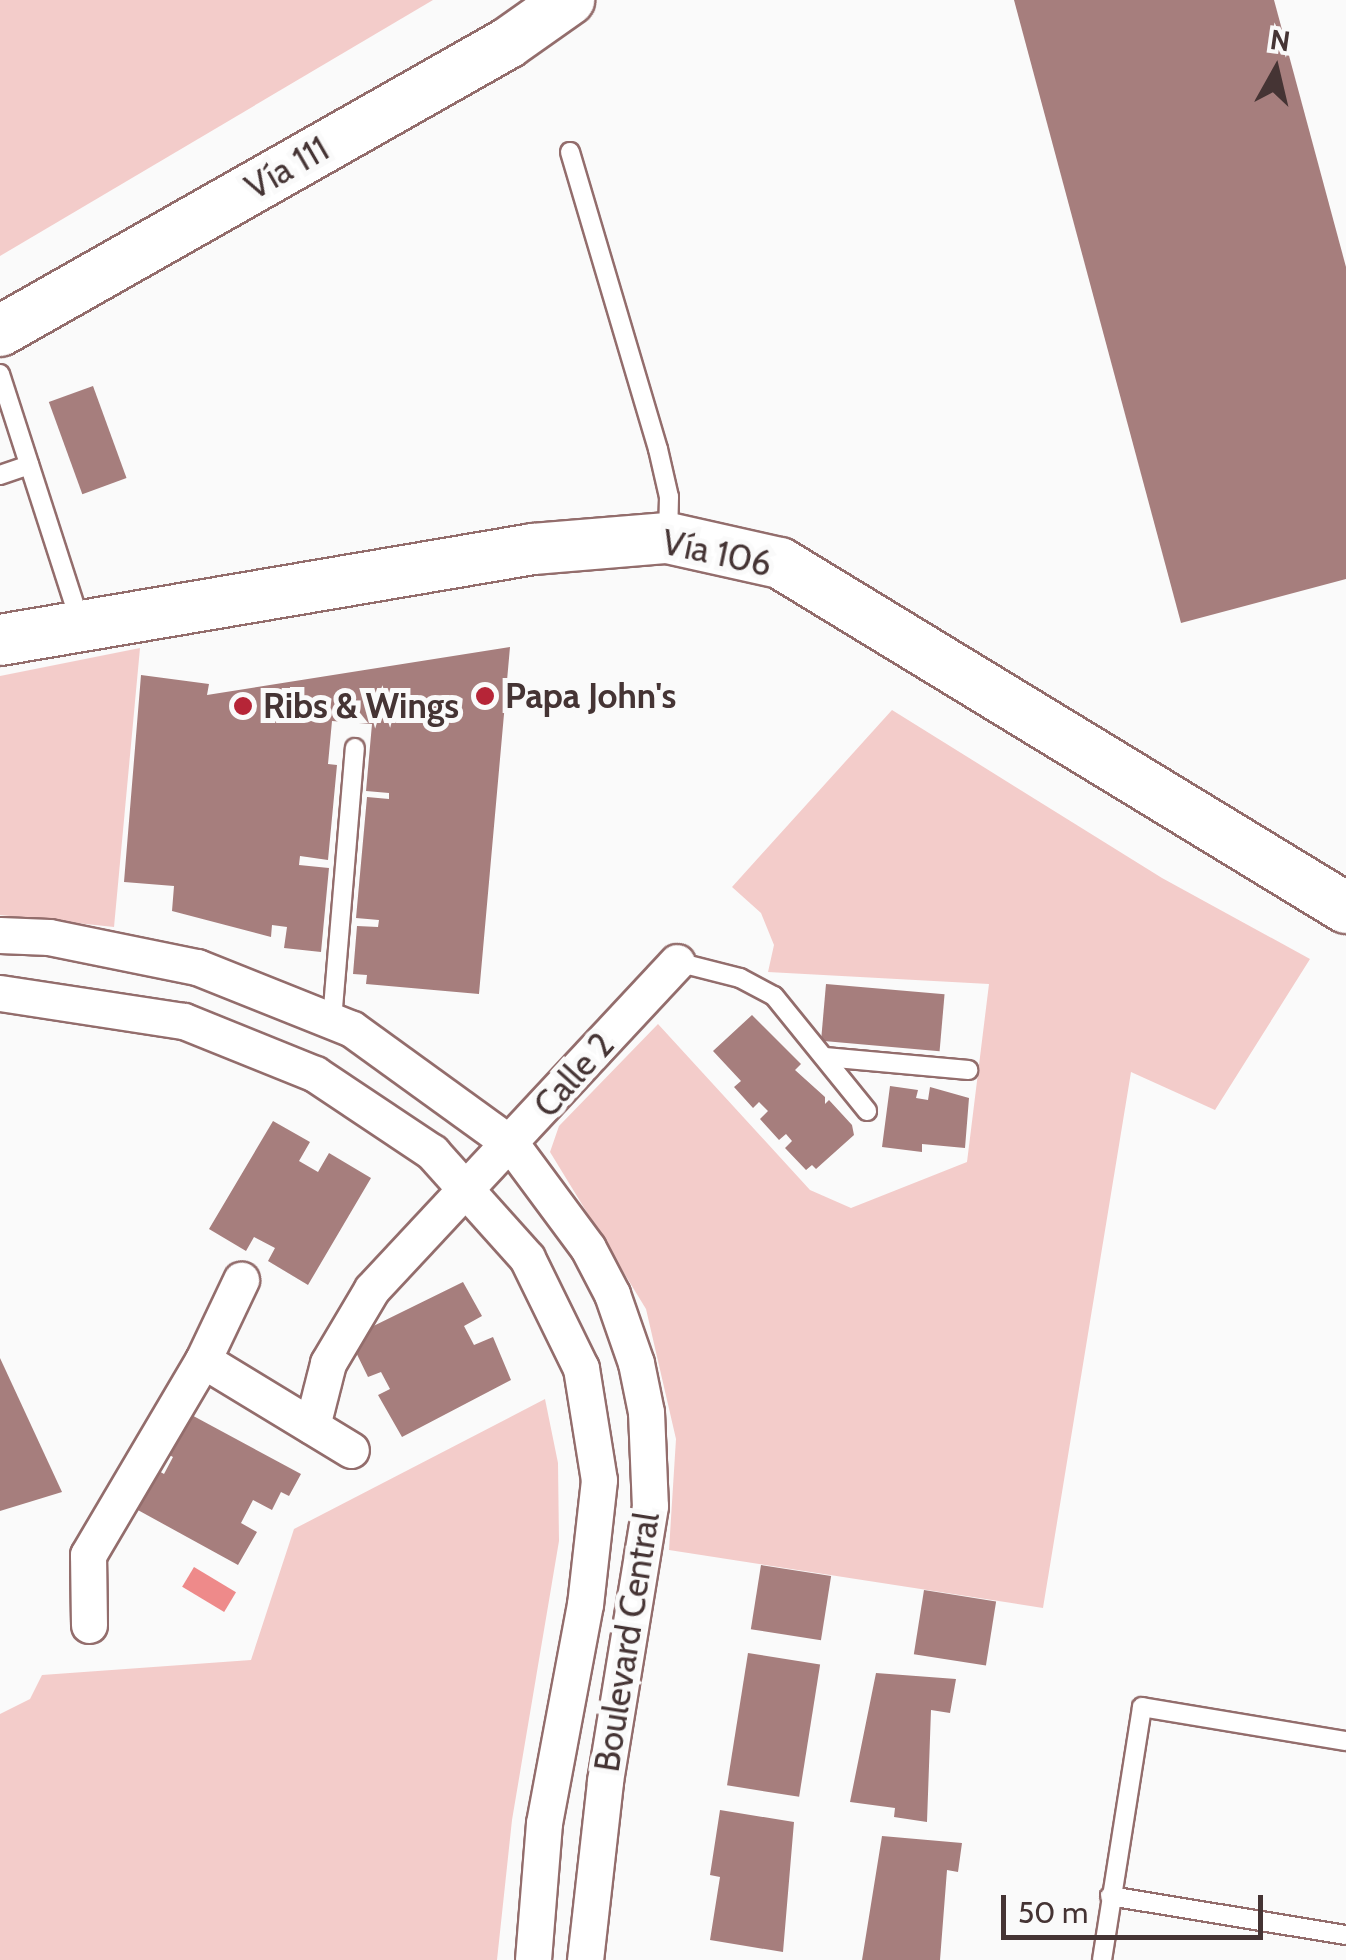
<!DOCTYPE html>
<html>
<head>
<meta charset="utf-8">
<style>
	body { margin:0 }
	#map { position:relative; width:1346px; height:1960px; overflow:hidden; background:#fafafa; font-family:Cabin,sans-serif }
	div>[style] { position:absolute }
	.green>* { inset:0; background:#f3ccca }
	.water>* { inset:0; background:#ee8a8a; transform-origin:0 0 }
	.building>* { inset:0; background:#a67e7d; transform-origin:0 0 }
	.roads { filter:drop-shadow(2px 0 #936d6c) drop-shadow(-2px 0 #936d6c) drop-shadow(0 2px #936d6c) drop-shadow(0 -2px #936d6c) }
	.service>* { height:18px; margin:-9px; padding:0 9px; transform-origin:9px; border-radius:9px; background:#fff }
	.minor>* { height:35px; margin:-17.5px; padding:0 17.5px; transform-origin:17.5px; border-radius:17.5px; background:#fff }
	.secondary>* { height:50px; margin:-25px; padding:0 25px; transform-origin:25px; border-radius:25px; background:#fff }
	.dots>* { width:28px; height:28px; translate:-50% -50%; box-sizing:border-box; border:5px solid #fafafa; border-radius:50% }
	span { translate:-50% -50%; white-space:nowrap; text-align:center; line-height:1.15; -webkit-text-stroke:10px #fafafa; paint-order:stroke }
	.street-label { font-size:35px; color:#453434 }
	.poi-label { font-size:35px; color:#453434; font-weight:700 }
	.left { translate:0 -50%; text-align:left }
	.north { position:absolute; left:1226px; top:20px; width:100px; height:100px; -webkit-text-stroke:8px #fafafa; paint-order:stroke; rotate:8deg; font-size:28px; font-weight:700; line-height:40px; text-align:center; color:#453434 }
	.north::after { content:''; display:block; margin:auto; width:35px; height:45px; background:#453434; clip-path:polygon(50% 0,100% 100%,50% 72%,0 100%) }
	.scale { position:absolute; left:1001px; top:1895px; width:262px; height:45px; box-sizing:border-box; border:5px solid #453434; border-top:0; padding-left:12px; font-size:30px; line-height:35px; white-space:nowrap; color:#453434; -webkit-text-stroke:8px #fafafa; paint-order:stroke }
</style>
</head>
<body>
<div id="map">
	<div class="green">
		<i style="clip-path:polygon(0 0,433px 0,0 256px)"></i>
		<i style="clip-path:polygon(140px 648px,114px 927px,0 915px,0 676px)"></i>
		<i style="clip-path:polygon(892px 710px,1162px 878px,1310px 959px,1215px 1110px,1131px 1072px,1043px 1608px,669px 1550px,676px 1439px,646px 1309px,550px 1152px,559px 1126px,658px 1024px,810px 1190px,851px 1208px,967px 1162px,989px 984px,768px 972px,774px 945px,761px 913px,732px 887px)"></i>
		<i style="clip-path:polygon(545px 1399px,558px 1463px,559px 1541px,512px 1820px,497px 1960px,0 1960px,0 1714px,30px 1699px,42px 1675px,251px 1660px,294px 1529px)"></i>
	</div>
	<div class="water">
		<i style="left:194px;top:1567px;width:49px;height:23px;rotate:31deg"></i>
	</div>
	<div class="building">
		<i style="clip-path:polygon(1014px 0,1274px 0,1346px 267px,1346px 579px,1181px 623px)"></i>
		<i style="left:93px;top:386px;width:98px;height:47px;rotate:70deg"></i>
		<i style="clip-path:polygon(510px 647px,479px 994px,366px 984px,367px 975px,353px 974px,357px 926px,378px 927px,379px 920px,356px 918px,367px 797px,389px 799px,389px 793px,366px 791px,372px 724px,332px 721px,328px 764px,337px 765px,328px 860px,300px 856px,299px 865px,329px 868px,321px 952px,284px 948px,287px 927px,272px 925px,271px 937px,172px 911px,174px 886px,124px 882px,141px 675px,209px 684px,207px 695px)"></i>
		<i style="left:826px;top:984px;width:119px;height:57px;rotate:5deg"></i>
		<i style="clip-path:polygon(752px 1015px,801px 1064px,795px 1070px,825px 1097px,825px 1104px,829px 1100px,852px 1125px,854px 1135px,816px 1169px,812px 1165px,806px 1170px,785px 1148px,792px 1141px,786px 1134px,779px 1140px,760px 1119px,768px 1111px,759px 1102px,753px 1108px,734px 1087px,741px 1081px,713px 1051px)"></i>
		<i style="clip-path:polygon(890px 1086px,918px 1090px,916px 1098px,928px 1100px,930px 1087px,969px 1098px,965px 1148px,922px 1144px,922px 1152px,882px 1147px)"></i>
		<i style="clip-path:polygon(273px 1121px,310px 1142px,299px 1161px,318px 1172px,329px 1153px,371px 1178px,308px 1285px,268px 1261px,275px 1248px,254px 1237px,246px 1251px,209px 1229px)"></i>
		<i style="clip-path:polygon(463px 1282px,482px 1316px,464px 1326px,474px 1345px,493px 1337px,511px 1380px,402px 1437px,378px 1395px,390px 1389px,381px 1372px,368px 1377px,349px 1338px)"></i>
		<i style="clip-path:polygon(0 1358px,62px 1492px,0 1511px)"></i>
		<i style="clip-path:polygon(186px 1412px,301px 1474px,289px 1496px,281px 1492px,272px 1510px,253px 1500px,241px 1523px,257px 1532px,238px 1565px,136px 1509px,157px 1470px,164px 1474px,173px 1457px,164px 1452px)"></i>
		<i style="left:761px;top:1565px;width:71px;height:65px;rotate:9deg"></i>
		<i style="left:924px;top:1590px;width:73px;height:65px;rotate:9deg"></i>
		<i style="left:748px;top:1653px;width:73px;height:134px;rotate:9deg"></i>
		<i style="clip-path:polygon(876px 1673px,956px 1679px,950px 1713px,931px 1710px,927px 1822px,894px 1817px,895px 1808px,850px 1802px)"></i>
		<i style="clip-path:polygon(720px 1810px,794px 1822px,783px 1952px,710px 1940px,720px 1877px,710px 1875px)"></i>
		<i style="clip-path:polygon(882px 1836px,962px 1843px,958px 1872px,947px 1870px,940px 1960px,862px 1960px)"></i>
	</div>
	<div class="roads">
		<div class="service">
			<i style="left:570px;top:152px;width:310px;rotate:73.5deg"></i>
			<i style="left:658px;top:449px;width:49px;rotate:77.1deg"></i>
			<i style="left:669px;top:497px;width:40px;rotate:91.4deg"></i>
			<i style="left:0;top:374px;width:260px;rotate:72.1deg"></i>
			<i style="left:0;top:475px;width:31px;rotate:-19deg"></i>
			<i style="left:677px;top:962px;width:65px;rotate:14.3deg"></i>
			<i style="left:740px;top:978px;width:38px;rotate:28deg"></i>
			<i style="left:774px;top:996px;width:148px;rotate:51deg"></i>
			<i style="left:332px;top:1020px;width:273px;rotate:-85.2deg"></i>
			<i style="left:825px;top:1057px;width:144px;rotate:5.2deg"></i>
			<i style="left:1110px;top:1896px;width:239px;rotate:9.4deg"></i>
			<i style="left:1102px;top:1960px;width:256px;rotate:-81deg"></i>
			<i style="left:1142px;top:1707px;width:207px;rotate:9.5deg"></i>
		</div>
		<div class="minor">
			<i style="left:0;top:935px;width:49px;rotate:2.3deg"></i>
			<i style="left:49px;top:937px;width:151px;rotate:11.5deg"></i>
			<i style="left:197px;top:967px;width:167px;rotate:21.8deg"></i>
			<i style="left:352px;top:1029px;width:196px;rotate:35.9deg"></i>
			<i style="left:511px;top:1144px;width:129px;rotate:53.5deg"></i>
			<i style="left:588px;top:1248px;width:52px;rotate:62.4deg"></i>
			<i style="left:612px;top:1294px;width:73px;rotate:70.8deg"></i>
			<i style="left:636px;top:1363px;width:50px;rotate:78.5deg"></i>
			<i style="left:646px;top:1412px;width:94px;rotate:87.6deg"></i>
			<i style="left:650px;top:1506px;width:280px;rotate:99.3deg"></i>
			<i style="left:605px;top:1782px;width:179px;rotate:96.4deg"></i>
			<i style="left:0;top:993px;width:186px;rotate:8.7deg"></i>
			<i style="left:184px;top:1021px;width:141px;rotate:22deg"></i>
			<i style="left:315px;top:1074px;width:141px;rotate:33.7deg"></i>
			<i style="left:432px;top:1152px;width:142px;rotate:48.1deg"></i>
			<i style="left:527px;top:1258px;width:123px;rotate:63.9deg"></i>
			<i style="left:581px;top:1368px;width:113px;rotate:80.9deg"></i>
			<i style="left:599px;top:1480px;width:125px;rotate:96.4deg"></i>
			<i style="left:585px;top:1604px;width:223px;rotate:100.6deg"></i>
			<i style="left:544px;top:1823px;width:137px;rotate:94.6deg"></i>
			<i style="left:203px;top:1360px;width:173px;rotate:31.3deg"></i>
			<i style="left:312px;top:1426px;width:65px;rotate:-75.7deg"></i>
			<i style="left:328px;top:1363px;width:86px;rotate:-59.3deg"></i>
			<i style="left:372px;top:1289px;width:447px;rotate:-47deg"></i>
			<i style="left:89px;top:1625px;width:70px;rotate:-90.8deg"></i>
			<i style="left:88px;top:1555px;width:226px;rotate:-59.5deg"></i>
			<i style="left:203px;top:1360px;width:89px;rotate:-64.6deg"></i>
		</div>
		<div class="secondary">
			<i style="left:0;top:331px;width:584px;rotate:-29.55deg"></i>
			<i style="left:508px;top:43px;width:75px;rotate:-35.2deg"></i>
			<i style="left:0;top:640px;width:541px;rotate:-9.69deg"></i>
			<i style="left:533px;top:549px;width:135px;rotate:-4.7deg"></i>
			<i style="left:668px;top:538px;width:115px;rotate:12.6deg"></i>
			<i style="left:780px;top:563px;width:663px;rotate:31.36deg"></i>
		</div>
	</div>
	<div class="dots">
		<i style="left:485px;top:696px;background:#b62537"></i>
		<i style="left:243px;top:706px;background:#b62537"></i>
	</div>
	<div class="street-label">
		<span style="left:287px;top:168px;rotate:-30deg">Vía 111</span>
		<span style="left:717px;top:553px;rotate:12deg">Vía 106</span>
		<span style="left:574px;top:1075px;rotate:-48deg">Calle 2</span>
		<span style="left:627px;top:1642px;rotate:-81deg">Boulevard Central</span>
	</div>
	<div class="poi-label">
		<span class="left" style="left:505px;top:696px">Papa John's</span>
		<span class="left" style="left:263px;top:706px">Ribs &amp; Wings</span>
	</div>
	<div class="north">N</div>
	<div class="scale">50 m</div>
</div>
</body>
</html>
